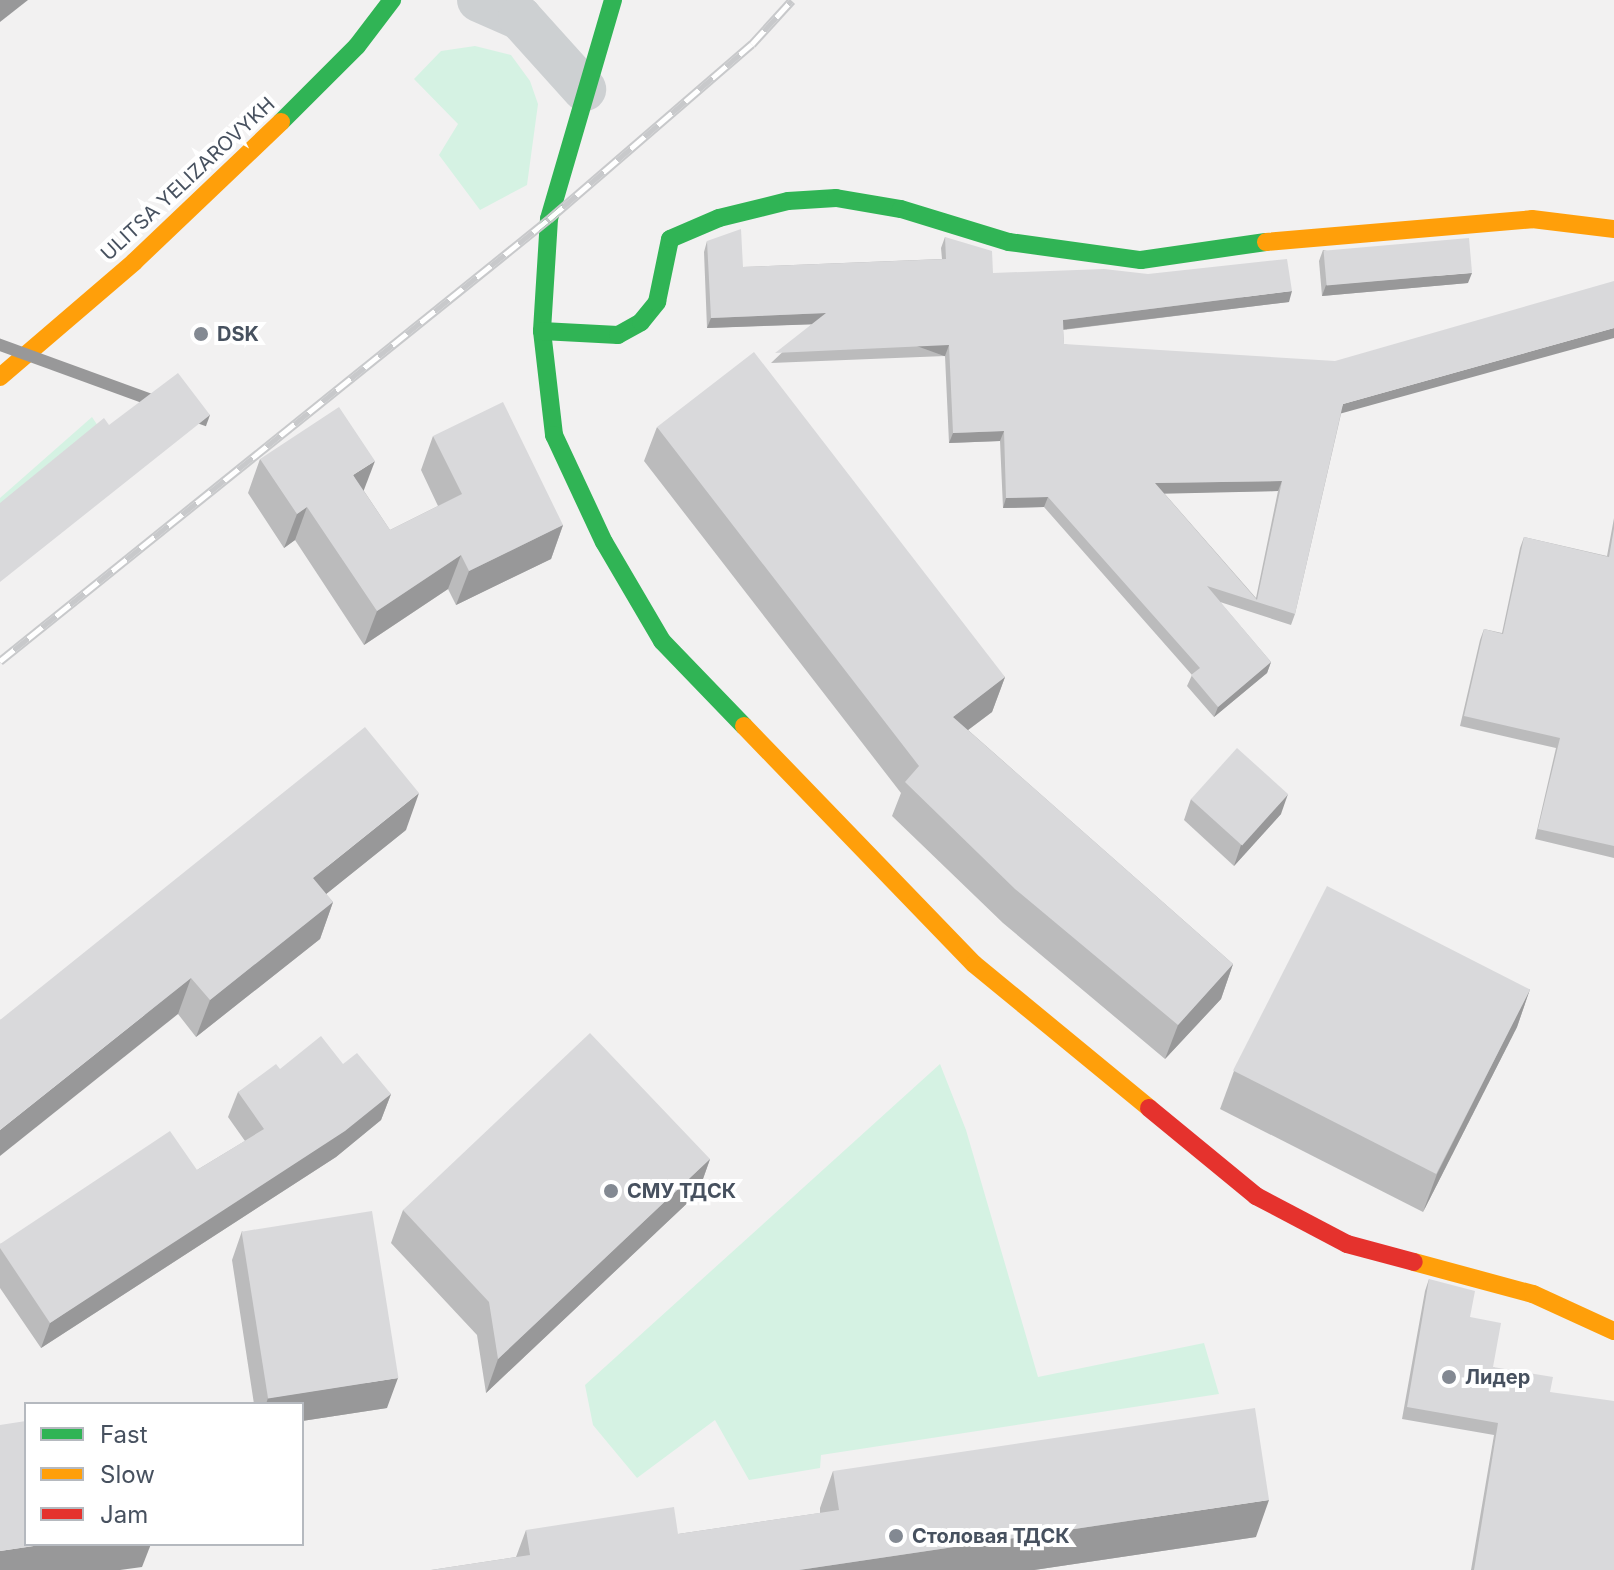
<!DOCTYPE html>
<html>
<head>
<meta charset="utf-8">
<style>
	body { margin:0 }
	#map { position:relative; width:1614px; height:1570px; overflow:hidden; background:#f2f1f1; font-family:Inter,sans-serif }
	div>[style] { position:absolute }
	.green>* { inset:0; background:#d5f2e3 }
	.street>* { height:44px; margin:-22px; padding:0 22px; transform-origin:22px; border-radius:22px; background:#cdd0d2 }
	.fast>* { height:18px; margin:-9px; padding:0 9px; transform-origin:9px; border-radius:9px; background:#30b455 }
	.slow>* { height:18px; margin:-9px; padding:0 9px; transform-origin:9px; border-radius:9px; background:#ff9f0a }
	.jam>* { height:18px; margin:-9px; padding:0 9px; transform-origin:9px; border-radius:9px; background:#e5322d }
	.rail>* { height:9px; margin-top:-4.5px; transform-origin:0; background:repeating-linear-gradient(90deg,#fff 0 18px,#c8c9cb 0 36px); box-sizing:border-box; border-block:2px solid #c8c9cb }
	.wall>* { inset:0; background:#bbbbbc }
	.shaded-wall>* { inset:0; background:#989899; transform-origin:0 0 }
	.building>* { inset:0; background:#d9d9db; transform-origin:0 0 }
	.dots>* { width:22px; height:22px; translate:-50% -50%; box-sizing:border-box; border:4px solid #fff; border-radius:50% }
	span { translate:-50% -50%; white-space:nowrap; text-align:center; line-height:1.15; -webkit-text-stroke:8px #fff; paint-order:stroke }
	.street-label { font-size:20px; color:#47515f }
	.poi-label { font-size:20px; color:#47515f; font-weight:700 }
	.left { translate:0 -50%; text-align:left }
	.legend { position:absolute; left:24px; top:1402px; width:280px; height:144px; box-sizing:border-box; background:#fff; border:2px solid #b5b9bf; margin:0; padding:10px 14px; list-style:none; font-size:24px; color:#47515f }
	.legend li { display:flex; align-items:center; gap:16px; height:40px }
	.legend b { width:40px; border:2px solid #b5b9bf }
</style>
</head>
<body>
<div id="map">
	<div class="green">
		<i style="clip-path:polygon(475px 46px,511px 55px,530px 81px,538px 104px,527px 185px,480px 210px,439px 155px,458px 124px,414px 79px,441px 51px)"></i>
		<i style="clip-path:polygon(92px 417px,100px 429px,0 511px,0 498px)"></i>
		<i style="clip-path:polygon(940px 1064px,966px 1130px,1038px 1377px,1204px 1343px,1219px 1394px,821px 1455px,820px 1468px,749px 1480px,715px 1420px,637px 1478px,593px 1425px,585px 1385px)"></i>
	</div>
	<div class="street">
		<i style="left:479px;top:0;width:45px;rotate:23.7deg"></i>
		<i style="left:520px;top:18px;width:96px;rotate:48deg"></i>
	</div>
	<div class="fast">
		<i style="left:613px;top:0;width:228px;rotate:106.3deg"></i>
		<i style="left:549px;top:219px;width:112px;rotate:93.6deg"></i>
		<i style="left:542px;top:331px;width:105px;rotate:83.4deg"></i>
		<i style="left:554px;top:435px;width:118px;rotate:65deg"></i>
		<i style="left:604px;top:542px;width:115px;rotate:59.6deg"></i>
		<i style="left:662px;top:641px;width:118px;rotate:46deg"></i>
		<i style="left:281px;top:122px;width:107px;rotate:-45deg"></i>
		<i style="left:357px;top:46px;width:58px;rotate:-52.7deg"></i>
		<i style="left:542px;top:331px;width:76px;rotate:3deg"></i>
		<i style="left:618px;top:335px;width:26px;rotate:-29deg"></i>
		<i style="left:641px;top:322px;width:26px;rotate:-51deg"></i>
		<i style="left:657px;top:302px;width:64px;rotate:-78.3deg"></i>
		<i style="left:670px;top:239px;width:53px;rotate:-23.2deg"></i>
		<i style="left:719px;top:218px;width:71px;rotate:-13.8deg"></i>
		<i style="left:788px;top:201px;width:48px;rotate:-3.6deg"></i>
		<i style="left:836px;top:198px;width:66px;rotate:9.6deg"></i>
		<i style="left:901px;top:209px;width:113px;rotate:17deg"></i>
		<i style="left:1009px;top:242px;width:133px;rotate:7.8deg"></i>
		<i style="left:1141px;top:260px;width:126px;rotate:-8.2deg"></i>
	</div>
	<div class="slow">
		<i style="left:1266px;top:242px;width:267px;rotate:-4.9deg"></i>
		<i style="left:1532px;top:219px;width:83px;rotate:7deg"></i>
		<i style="left:0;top:377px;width:177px;rotate:-40.6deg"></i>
		<i style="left:134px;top:262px;width:203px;rotate:-43.6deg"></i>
		<i style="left:744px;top:726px;width:331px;rotate:46deg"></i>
		<i style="left:974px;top:964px;width:227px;rotate:39.4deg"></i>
		<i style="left:1414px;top:1262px;width:123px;rotate:15.1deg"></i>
		<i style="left:1533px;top:1294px;width:89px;rotate:24.6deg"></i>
	</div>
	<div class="jam">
		<i style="left:1149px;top:1108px;width:139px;rotate:39.4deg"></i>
		<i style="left:1256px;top:1196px;width:103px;rotate:27.8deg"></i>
		<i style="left:1347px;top:1244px;width:69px;rotate:15deg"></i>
	</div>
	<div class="rail">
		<i style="left:0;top:661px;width:705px;rotate:-38.84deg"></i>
		<i style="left:549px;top:219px;width:268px;rotate:-40.8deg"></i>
		<i style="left:752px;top:44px;width:59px;rotate:-47.7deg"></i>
	</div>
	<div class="wall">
		<i style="clip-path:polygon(evenodd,945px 237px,993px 273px,1289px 302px,1063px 330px,1064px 344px,1341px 414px,1295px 614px,1291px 625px,1220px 602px,1271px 662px,1267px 673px,1214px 717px,1187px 686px,1192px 675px,1044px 507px,1003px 508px,1000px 441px,949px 443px,945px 356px,771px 363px,812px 324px,707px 328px,704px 252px,707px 241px,743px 267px,942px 259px,941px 248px,945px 237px,1278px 491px,1256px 598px,1164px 493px,1278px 491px)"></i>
		<i style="clip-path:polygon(1323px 250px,1468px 283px,1322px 296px,1319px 261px)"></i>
		<i style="clip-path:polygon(657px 427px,1005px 677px,992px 712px,968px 730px,1233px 964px,1221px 999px,1165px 1059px,1003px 923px,892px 816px,901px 793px,644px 461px)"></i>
		<i style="clip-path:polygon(433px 436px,563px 525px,551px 559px,456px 605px,448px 589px,364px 645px,295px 540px,284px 548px,248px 493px,260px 459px,364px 491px,390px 530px,438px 506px,421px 470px)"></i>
		<i style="clip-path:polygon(1614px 518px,1614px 858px,1535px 839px,1556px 748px,1460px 726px,1480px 640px,1484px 629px,1502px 633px,1520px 548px,1524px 537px,1607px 556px)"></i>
		<i style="clip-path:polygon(1191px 799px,1281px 814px,1234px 866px,1184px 820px)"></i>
		<i style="clip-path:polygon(406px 830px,326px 894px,333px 902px,320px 939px,196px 1037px,178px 1014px,0 1020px)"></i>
		<i style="clip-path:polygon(1530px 989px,1517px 1027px,1423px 1212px,1220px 1109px,1234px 1071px)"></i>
		<i style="clip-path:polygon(343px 1064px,391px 1094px,381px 1120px,336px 1157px,41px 1348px,0 1288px,0 1244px,197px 1170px,245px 1141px,228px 1117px,238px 1092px,280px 1069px)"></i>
		<i style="clip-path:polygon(710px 1159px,698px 1193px,486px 1393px,477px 1335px,391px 1243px,403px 1210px)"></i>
		<i style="clip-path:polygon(242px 1231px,387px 1408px,302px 1421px,302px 1404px,254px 1404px,232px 1260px)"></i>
		<i style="clip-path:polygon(1429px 1279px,1470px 1317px,1493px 1367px,1550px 1392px,1614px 1570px,1471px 1570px,1494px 1435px,1402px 1419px,1425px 1291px)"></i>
		<i style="clip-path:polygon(833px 1471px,1256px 1537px,1034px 1570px,431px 1570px,516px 1557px,526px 1530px,678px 1534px,820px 1513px,820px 1508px)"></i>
	</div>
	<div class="shaded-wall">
		<i style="clip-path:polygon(0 0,28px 0,0 22px)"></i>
		<i style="clip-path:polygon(1472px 273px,1468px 283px,1322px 296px,1326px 285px)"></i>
		<i style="clip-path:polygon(1292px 291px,1289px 302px,1059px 330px,1063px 320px)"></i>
		<i style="clip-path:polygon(826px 313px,822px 324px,707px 328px,711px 318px)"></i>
		<i style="clip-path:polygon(1614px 328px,1614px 338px,1339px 414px,1343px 404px)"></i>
		<i style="left:949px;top:345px;width:12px;height:174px;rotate:110deg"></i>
		<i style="left:210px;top:415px;width:12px;height:268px;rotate:110deg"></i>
		<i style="clip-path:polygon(1004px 431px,1000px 441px,949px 443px,953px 433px)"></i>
		<i style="clip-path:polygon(375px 461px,362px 495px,353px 475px)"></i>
		<i style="clip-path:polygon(1282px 481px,1278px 491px,1151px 494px,1155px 483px)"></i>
		<i style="clip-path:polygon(1048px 497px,1044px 507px,1003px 508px,1006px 498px)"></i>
		<i style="clip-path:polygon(307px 507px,295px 540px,284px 548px,297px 514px)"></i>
		<i style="clip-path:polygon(563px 525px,551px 559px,456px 605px,469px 571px)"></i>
		<i style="clip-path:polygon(461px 555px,448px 589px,364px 645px,377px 611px)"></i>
		<i style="clip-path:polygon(1271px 662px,1267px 673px,1214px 717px,1218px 707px)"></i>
		<i style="clip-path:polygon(1005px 677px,992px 712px,940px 751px,953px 717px)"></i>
		<i style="clip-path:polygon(419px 793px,406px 830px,300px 915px,313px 878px)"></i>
		<i style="clip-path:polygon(1288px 794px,1281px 814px,1234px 866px,1241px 845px)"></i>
		<i style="clip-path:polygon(333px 902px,320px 939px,196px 1037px,210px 1000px)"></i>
		<i style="clip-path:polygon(1233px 964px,1221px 999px,1165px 1059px,1178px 1025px)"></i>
		<i style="clip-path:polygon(191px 978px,178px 1014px,0 1156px,0 1130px)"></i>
		<i style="clip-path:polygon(1530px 989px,1517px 1027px,1423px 1212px,1437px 1174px)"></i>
		<i style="clip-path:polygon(391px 1094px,381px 1120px,336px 1157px,41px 1348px,50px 1323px)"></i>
		<i style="clip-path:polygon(710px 1159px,698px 1193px,486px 1393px,498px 1359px)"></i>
		<i style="clip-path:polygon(398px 1378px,387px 1408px,302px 1421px,302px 1404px,266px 1404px,268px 1398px)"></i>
		<i style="clip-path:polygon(1269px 1500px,1256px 1537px,1034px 1570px,799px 1570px)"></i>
		<i style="clip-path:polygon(47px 1544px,151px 1544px,142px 1567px,120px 1570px,0 1570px,0 1551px)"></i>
	</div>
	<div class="building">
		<i style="clip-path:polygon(evenodd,741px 229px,743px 267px,946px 259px,945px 237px,992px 251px,993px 273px,1104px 269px,1148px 274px,1287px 259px,1292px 291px,1063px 320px,1064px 344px,1335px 361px,1614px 281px,1614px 328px,1343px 404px,1295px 614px,1207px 586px,1271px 662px,1218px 707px,1191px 675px,1200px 668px,1048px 497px,1006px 498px,1004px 431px,953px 433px,949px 345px,775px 353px,826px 313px,711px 318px,707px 241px,741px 229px,1282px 481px,1257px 600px,1155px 483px,1282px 481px)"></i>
		<i style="left:1469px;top:238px;width:35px;height:146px;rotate:85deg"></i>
		<i style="clip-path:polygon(754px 352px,1005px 677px,953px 717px,1233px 964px,1178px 1025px,1015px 889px,905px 782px,919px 766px,657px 427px)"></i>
		<i style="clip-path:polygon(178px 373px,210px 415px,0 582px,0 503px,104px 418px,109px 425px)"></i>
		<i style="clip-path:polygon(503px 402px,563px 525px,469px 571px,461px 555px,377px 611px,307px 507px,297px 514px,260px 459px,339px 407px,375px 461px,353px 475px,390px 530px,462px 494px,433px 436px)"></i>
		<i style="clip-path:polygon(1614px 528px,1614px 846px,1538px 829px,1560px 738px,1464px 716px,1484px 629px,1503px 634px,1524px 537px,1609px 557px)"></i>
		<i style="clip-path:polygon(365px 727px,419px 793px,313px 878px,333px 902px,210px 1000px,191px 978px,0 1130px,0 1020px)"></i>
		<i style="left:1237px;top:748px;width:69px;height:69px;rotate:42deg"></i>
		<i style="left:1327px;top:886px;width:228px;height:207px;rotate:27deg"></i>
		<i style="clip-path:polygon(590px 1033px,710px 1159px,498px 1359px,489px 1302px,403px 1210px)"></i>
		<i style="clip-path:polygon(321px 1036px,343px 1064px,357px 1053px,391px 1094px,345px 1131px,50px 1323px,0 1248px,0 1244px,170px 1131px,197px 1170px,264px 1129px,238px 1092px,276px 1064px,280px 1069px)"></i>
		<i style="left:372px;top:1211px;width:169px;height:132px;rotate:81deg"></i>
		<i style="clip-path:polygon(1429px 1279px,1475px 1291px,1470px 1317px,1501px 1323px,1493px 1367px,1553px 1377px,1550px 1392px,1614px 1401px,1614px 1570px,1474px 1570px,1498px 1423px,1407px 1407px)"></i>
		<i style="clip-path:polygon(1255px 1408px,1269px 1500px,799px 1570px,431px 1570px,530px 1555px,526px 1530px,674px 1507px,678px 1534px,839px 1510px,833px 1471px)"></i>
		<i style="clip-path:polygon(26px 1421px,26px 1544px,47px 1544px,0 1551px,0 1425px)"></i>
	</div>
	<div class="dots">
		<i style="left:201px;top:334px;background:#838992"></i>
		<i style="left:611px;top:1191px;background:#838992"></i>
		<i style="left:1449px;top:1377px;background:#838992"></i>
		<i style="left:896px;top:1536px;background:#838992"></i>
	</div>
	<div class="street-label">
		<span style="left:188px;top:179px;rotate:-43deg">ULITSA YELIZAROVYKH</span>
	</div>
	<div class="poi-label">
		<span class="left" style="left:217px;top:334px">DSK</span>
		<span class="left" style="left:627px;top:1191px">СМУ ТДСК</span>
		<span class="left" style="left:1465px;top:1377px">Лидер</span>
		<span class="left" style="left:912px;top:1536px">Столовая ТДСК</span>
	</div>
	<ul class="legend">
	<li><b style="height:10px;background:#30b455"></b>Fast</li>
	<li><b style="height:10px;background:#ff9f0a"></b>Slow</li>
	<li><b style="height:10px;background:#e5322d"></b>Jam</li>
	</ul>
</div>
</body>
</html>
